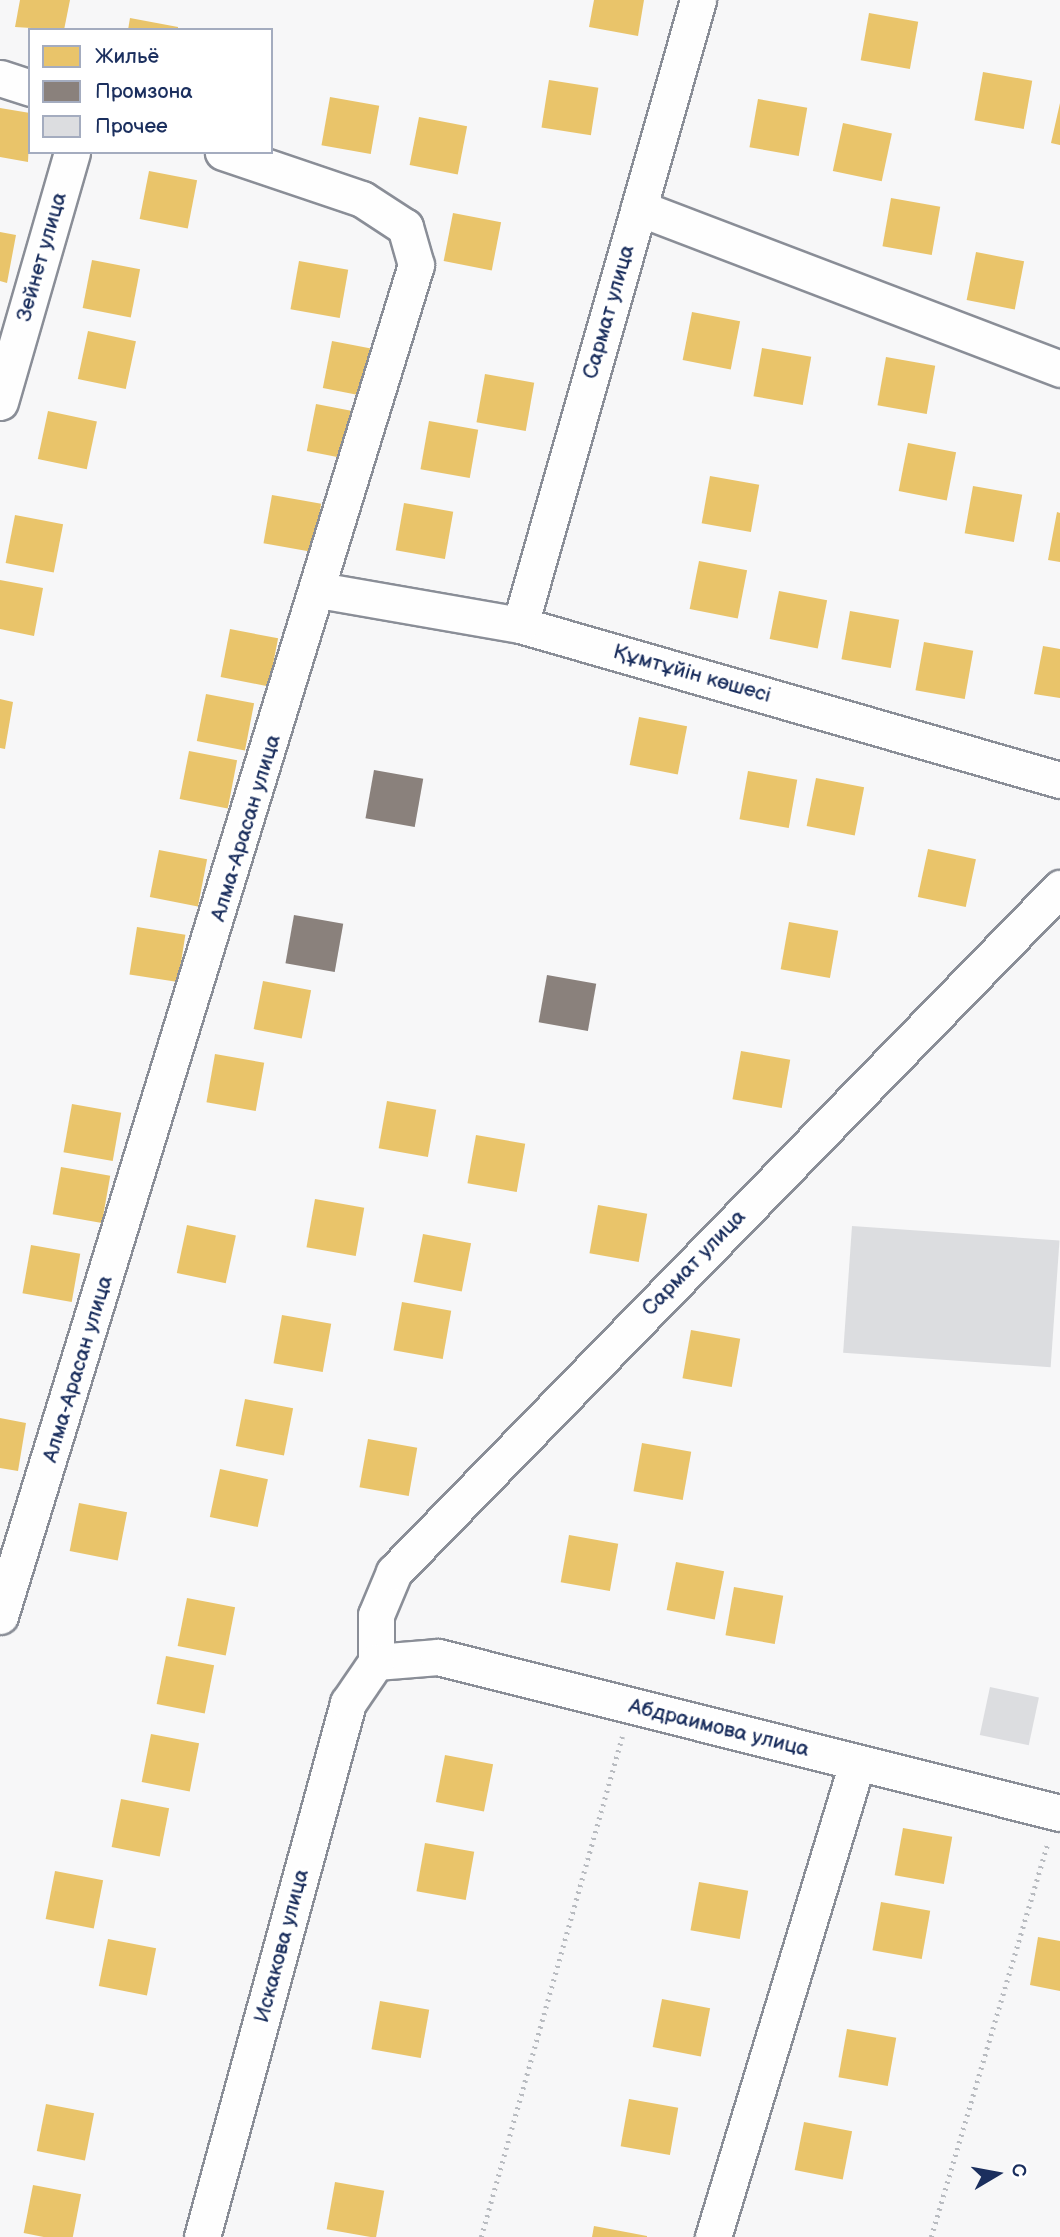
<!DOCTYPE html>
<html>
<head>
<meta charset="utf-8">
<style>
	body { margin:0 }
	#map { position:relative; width:1060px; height:2237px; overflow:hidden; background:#f7f7f8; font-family:"Balsamiq Sans",sans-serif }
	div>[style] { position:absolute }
	.homes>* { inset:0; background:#e9c46a; transform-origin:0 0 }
	.industry>* { inset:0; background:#8a817c; transform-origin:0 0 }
	.building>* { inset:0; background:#dcdde0; transform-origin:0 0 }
	.path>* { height:4.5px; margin-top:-2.25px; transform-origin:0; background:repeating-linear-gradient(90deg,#b8bbc0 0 2px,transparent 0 7px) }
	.roads { filter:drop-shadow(2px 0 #8a8e97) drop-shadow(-2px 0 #8a8e97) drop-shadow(0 2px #8a8e97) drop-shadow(0 -2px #8a8e97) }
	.minor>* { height:35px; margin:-17.5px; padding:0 17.5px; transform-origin:17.5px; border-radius:17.5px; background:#fefefe }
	span { translate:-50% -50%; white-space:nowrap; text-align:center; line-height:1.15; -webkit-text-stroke:7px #fff; paint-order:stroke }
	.street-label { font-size:21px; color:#1b2f5e }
	.legend { position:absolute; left:28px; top:28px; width:245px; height:126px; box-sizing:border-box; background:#fff; border:2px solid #a4acbf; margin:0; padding:9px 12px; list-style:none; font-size:21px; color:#1b2f5e }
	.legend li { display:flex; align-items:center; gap:14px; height:35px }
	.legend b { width:35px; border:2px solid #a4acbf }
	.north { position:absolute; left:962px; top:2139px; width:70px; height:70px; -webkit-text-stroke:5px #fff; paint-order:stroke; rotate:80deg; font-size:19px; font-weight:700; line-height:28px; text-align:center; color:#1b2f5e }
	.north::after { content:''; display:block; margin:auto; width:24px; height:32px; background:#1b2f5e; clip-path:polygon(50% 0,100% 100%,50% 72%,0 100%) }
</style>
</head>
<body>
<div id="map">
	<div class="homes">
		<i style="clip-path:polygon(20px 0,70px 0,64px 30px,15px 27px)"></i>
		<i style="clip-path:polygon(594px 0,644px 0,638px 36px,589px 27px)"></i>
		<i style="left:869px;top:13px;width:50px;height:48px;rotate:10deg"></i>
		<i style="clip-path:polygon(130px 18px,178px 27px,178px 30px,128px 30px)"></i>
		<i style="left:983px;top:72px;width:50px;height:49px;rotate:10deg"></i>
		<i style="left:549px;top:80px;width:50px;height:48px;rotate:9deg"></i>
		<i style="left:330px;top:97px;width:50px;height:49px;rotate:10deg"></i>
		<i style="left:758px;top:99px;width:50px;height:49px;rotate:10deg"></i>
		<i style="clip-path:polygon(1060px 103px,1060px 145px,1051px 143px)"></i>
		<i style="clip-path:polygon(0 108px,30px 113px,28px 162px,0 157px)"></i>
		<i style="left:419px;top:117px;width:49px;height:49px;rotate:11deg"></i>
		<i style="left:843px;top:123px;width:50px;height:49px;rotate:12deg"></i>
		<i style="left:149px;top:171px;width:49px;height:49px;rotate:11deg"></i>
		<i style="left:891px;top:198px;width:50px;height:49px;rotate:10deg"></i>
		<i style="left:453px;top:213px;width:49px;height:49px;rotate:11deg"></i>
		<i style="clip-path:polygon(0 232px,16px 235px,7px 283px,0 281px)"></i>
		<i style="left:976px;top:252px;width:49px;height:49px;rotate:11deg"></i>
		<i style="left:92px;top:260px;width:49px;height:49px;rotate:11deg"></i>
		<i style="left:299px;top:261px;width:50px;height:49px;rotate:10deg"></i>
		<i style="left:692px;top:312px;width:49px;height:49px;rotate:11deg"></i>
		<i style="left:88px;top:331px;width:49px;height:49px;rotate:12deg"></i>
		<i style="left:332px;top:341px;width:49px;height:48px;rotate:11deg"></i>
		<i style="left:762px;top:348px;width:50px;height:49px;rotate:10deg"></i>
		<i style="left:886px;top:357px;width:50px;height:49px;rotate:10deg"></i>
		<i style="left:485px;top:374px;width:50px;height:49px;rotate:10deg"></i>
		<i style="left:316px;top:404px;width:49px;height:48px;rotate:11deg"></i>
		<i style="left:48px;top:411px;width:50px;height:49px;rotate:12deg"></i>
		<i style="left:429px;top:421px;width:50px;height:49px;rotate:10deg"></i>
		<i style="left:908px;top:443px;width:49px;height:49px;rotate:11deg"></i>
		<i style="left:710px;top:476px;width:50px;height:48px;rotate:10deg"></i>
		<i style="left:973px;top:486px;width:50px;height:48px;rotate:10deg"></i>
		<i style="left:272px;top:495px;width:50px;height:49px;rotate:10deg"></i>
		<i style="left:404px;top:503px;width:50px;height:48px;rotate:10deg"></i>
		<i style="clip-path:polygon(1057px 512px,1060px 513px,1060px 562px,1048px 560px)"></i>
		<i style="left:15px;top:515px;width:49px;height:49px;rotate:11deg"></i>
		<i style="left:699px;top:561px;width:49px;height:49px;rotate:11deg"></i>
		<i style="clip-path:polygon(0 580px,43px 588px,34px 636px,0 629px)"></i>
		<i style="left:779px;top:591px;width:49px;height:49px;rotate:11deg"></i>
		<i style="left:850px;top:611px;width:50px;height:49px;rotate:10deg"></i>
		<i style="left:230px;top:629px;width:49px;height:49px;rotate:11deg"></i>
		<i style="left:924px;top:642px;width:50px;height:49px;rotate:10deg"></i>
		<i style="clip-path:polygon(1043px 646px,1060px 649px,1060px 698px,1034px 694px)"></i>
		<i style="left:206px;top:694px;width:49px;height:48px;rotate:11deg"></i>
		<i style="clip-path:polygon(0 699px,13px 702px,5px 749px,0 748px)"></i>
		<i style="left:639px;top:717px;width:49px;height:49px;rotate:11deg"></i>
		<i style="left:189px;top:751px;width:49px;height:49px;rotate:11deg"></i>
		<i style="left:748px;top:771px;width:50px;height:49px;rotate:10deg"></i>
		<i style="left:816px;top:778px;width:49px;height:49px;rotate:11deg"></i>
		<i style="left:928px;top:849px;width:49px;height:49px;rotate:12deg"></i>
		<i style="left:159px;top:850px;width:49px;height:48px;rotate:11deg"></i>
		<i style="left:789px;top:922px;width:50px;height:48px;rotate:10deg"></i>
		<i style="left:137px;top:927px;width:49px;height:48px;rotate:9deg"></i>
		<i style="left:263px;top:981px;width:49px;height:49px;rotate:11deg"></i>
		<i style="left:741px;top:1051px;width:50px;height:49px;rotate:10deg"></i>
		<i style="left:215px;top:1054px;width:50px;height:49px;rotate:10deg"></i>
		<i style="left:387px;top:1101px;width:50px;height:48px;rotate:10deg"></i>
		<i style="left:72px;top:1104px;width:50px;height:49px;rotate:10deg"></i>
		<i style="left:476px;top:1135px;width:50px;height:49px;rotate:10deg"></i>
		<i style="left:61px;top:1167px;width:50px;height:48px;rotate:10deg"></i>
		<i style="left:315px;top:1199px;width:50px;height:49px;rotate:10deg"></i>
		<i style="left:598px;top:1205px;width:50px;height:49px;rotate:10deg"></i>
		<i style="left:187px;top:1225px;width:50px;height:49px;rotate:12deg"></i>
		<i style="left:423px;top:1234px;width:49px;height:49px;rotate:11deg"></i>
		<i style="left:31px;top:1245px;width:50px;height:49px;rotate:10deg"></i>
		<i style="left:402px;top:1302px;width:50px;height:49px;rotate:10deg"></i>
		<i style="left:282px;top:1315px;width:50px;height:49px;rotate:10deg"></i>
		<i style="left:691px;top:1330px;width:50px;height:49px;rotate:10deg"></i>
		<i style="left:245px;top:1399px;width:49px;height:48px;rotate:11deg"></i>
		<i style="clip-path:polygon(0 1418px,26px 1423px,18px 1471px,0 1468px)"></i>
		<i style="left:368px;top:1439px;width:50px;height:49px;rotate:10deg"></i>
		<i style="left:642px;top:1443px;width:50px;height:49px;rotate:10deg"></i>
		<i style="left:220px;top:1469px;width:49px;height:49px;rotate:12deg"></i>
		<i style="left:79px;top:1503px;width:49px;height:49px;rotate:11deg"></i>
		<i style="left:569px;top:1535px;width:50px;height:48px;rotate:10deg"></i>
		<i style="left:676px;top:1562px;width:49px;height:49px;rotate:11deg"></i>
		<i style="left:734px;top:1587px;width:50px;height:49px;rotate:10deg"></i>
		<i style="left:187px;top:1598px;width:49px;height:49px;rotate:11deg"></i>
		<i style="left:166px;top:1656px;width:49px;height:49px;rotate:11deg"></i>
		<i style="left:151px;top:1734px;width:49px;height:49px;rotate:11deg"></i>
		<i style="left:445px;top:1755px;width:49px;height:48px;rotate:11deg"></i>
		<i style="left:121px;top:1799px;width:49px;height:49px;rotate:11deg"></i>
		<i style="left:903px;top:1828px;width:50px;height:48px;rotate:10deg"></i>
		<i style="left:425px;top:1843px;width:50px;height:49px;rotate:10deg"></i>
		<i style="left:55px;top:1871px;width:49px;height:49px;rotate:11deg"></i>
		<i style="left:699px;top:1882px;width:50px;height:49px;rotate:10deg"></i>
		<i style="left:881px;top:1902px;width:50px;height:49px;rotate:10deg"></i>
		<i style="clip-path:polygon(1038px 1937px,1060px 1941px,1060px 1991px,1030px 1985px)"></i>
		<i style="left:108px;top:1939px;width:49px;height:48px;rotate:11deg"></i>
		<i style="left:662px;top:1999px;width:49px;height:49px;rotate:11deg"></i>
		<i style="left:380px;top:2001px;width:50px;height:49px;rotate:10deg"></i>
		<i style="left:847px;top:2029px;width:50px;height:49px;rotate:10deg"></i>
		<i style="left:629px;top:2099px;width:50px;height:48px;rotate:10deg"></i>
		<i style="left:46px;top:2104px;width:49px;height:48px;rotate:11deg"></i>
		<i style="left:804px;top:2122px;width:49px;height:49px;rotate:11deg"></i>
		<i style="left:335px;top:2182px;width:50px;height:48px;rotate:10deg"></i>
		<i style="left:33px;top:2185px;width:49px;height:49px;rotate:11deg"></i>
		<i style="clip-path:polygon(594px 2226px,647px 2236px,647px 2237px,592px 2237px)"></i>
	</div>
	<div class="industry">
		<i style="left:374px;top:770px;width:50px;height:49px;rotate:10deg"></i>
		<i style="left:294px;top:915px;width:50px;height:49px;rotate:10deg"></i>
		<i style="left:547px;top:975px;width:50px;height:48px;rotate:10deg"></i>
	</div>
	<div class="building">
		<i style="left:852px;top:1226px;width:208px;height:127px;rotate:4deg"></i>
		<i style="left:990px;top:1687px;width:50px;height:49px;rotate:12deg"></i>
	</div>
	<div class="path">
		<i style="left:481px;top:2237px;width:520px;rotate:-74.25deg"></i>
		<i style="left:931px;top:2237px;width:411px;rotate:-73.5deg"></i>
	</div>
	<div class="roads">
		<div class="minor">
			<i style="left:0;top:78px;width:32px;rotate:18deg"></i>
			<i style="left:639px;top:208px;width:451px;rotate:20.9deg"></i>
			<i style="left:0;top:402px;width:260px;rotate:-73.9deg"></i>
			<i style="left:319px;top:590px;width:204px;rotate:9.9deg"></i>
			<i style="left:520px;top:625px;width:562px;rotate:16.02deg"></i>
			<i style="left:520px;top:625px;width:650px;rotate:-74.1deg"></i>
			<i style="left:0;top:1616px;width:1414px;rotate:-72.89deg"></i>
			<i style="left:416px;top:265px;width:40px;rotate:-106deg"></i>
			<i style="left:405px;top:227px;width:51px;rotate:-146.9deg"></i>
			<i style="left:362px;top:199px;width:147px;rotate:-161.3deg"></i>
			<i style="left:376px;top:1662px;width:47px;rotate:-90deg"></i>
			<i style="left:376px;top:1615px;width:47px;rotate:-67.3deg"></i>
			<i style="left:394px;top:1572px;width:955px;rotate:-45.76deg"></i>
			<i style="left:376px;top:1662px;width:62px;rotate:-4.6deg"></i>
			<i style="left:438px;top:1657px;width:641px;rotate:14.08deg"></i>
			<i style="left:202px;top:2237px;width:554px;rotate:-74.71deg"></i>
			<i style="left:348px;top:1703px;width:50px;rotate:-55.7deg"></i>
			<i style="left:713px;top:2237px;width:496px;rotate:-73.1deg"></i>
		</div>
	</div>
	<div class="street-label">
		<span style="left:42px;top:257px;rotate:-74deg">Зейнет улица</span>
		<span style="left:609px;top:312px;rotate:-74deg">Сармат улица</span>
		<span style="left:692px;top:674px;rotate:16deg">Құмтұйiн көшесі</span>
		<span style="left:246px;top:828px;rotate:-73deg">Алма-Арасан улица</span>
		<span style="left:694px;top:1263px;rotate:-46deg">Сармат улица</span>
		<span style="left:78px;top:1369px;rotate:-73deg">Алма-Арасан улица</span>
		<span style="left:719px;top:1728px;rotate:14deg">Абдраимова улица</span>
		<span style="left:282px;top:1946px;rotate:-75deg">Искакова улица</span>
	</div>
	<ul class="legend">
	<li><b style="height:19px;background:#e9c46a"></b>Жильё</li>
	<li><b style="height:19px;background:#8a817c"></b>Промзона</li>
	<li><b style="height:19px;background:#dcdde0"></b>Прочее</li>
	</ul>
	<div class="north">С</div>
</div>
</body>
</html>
